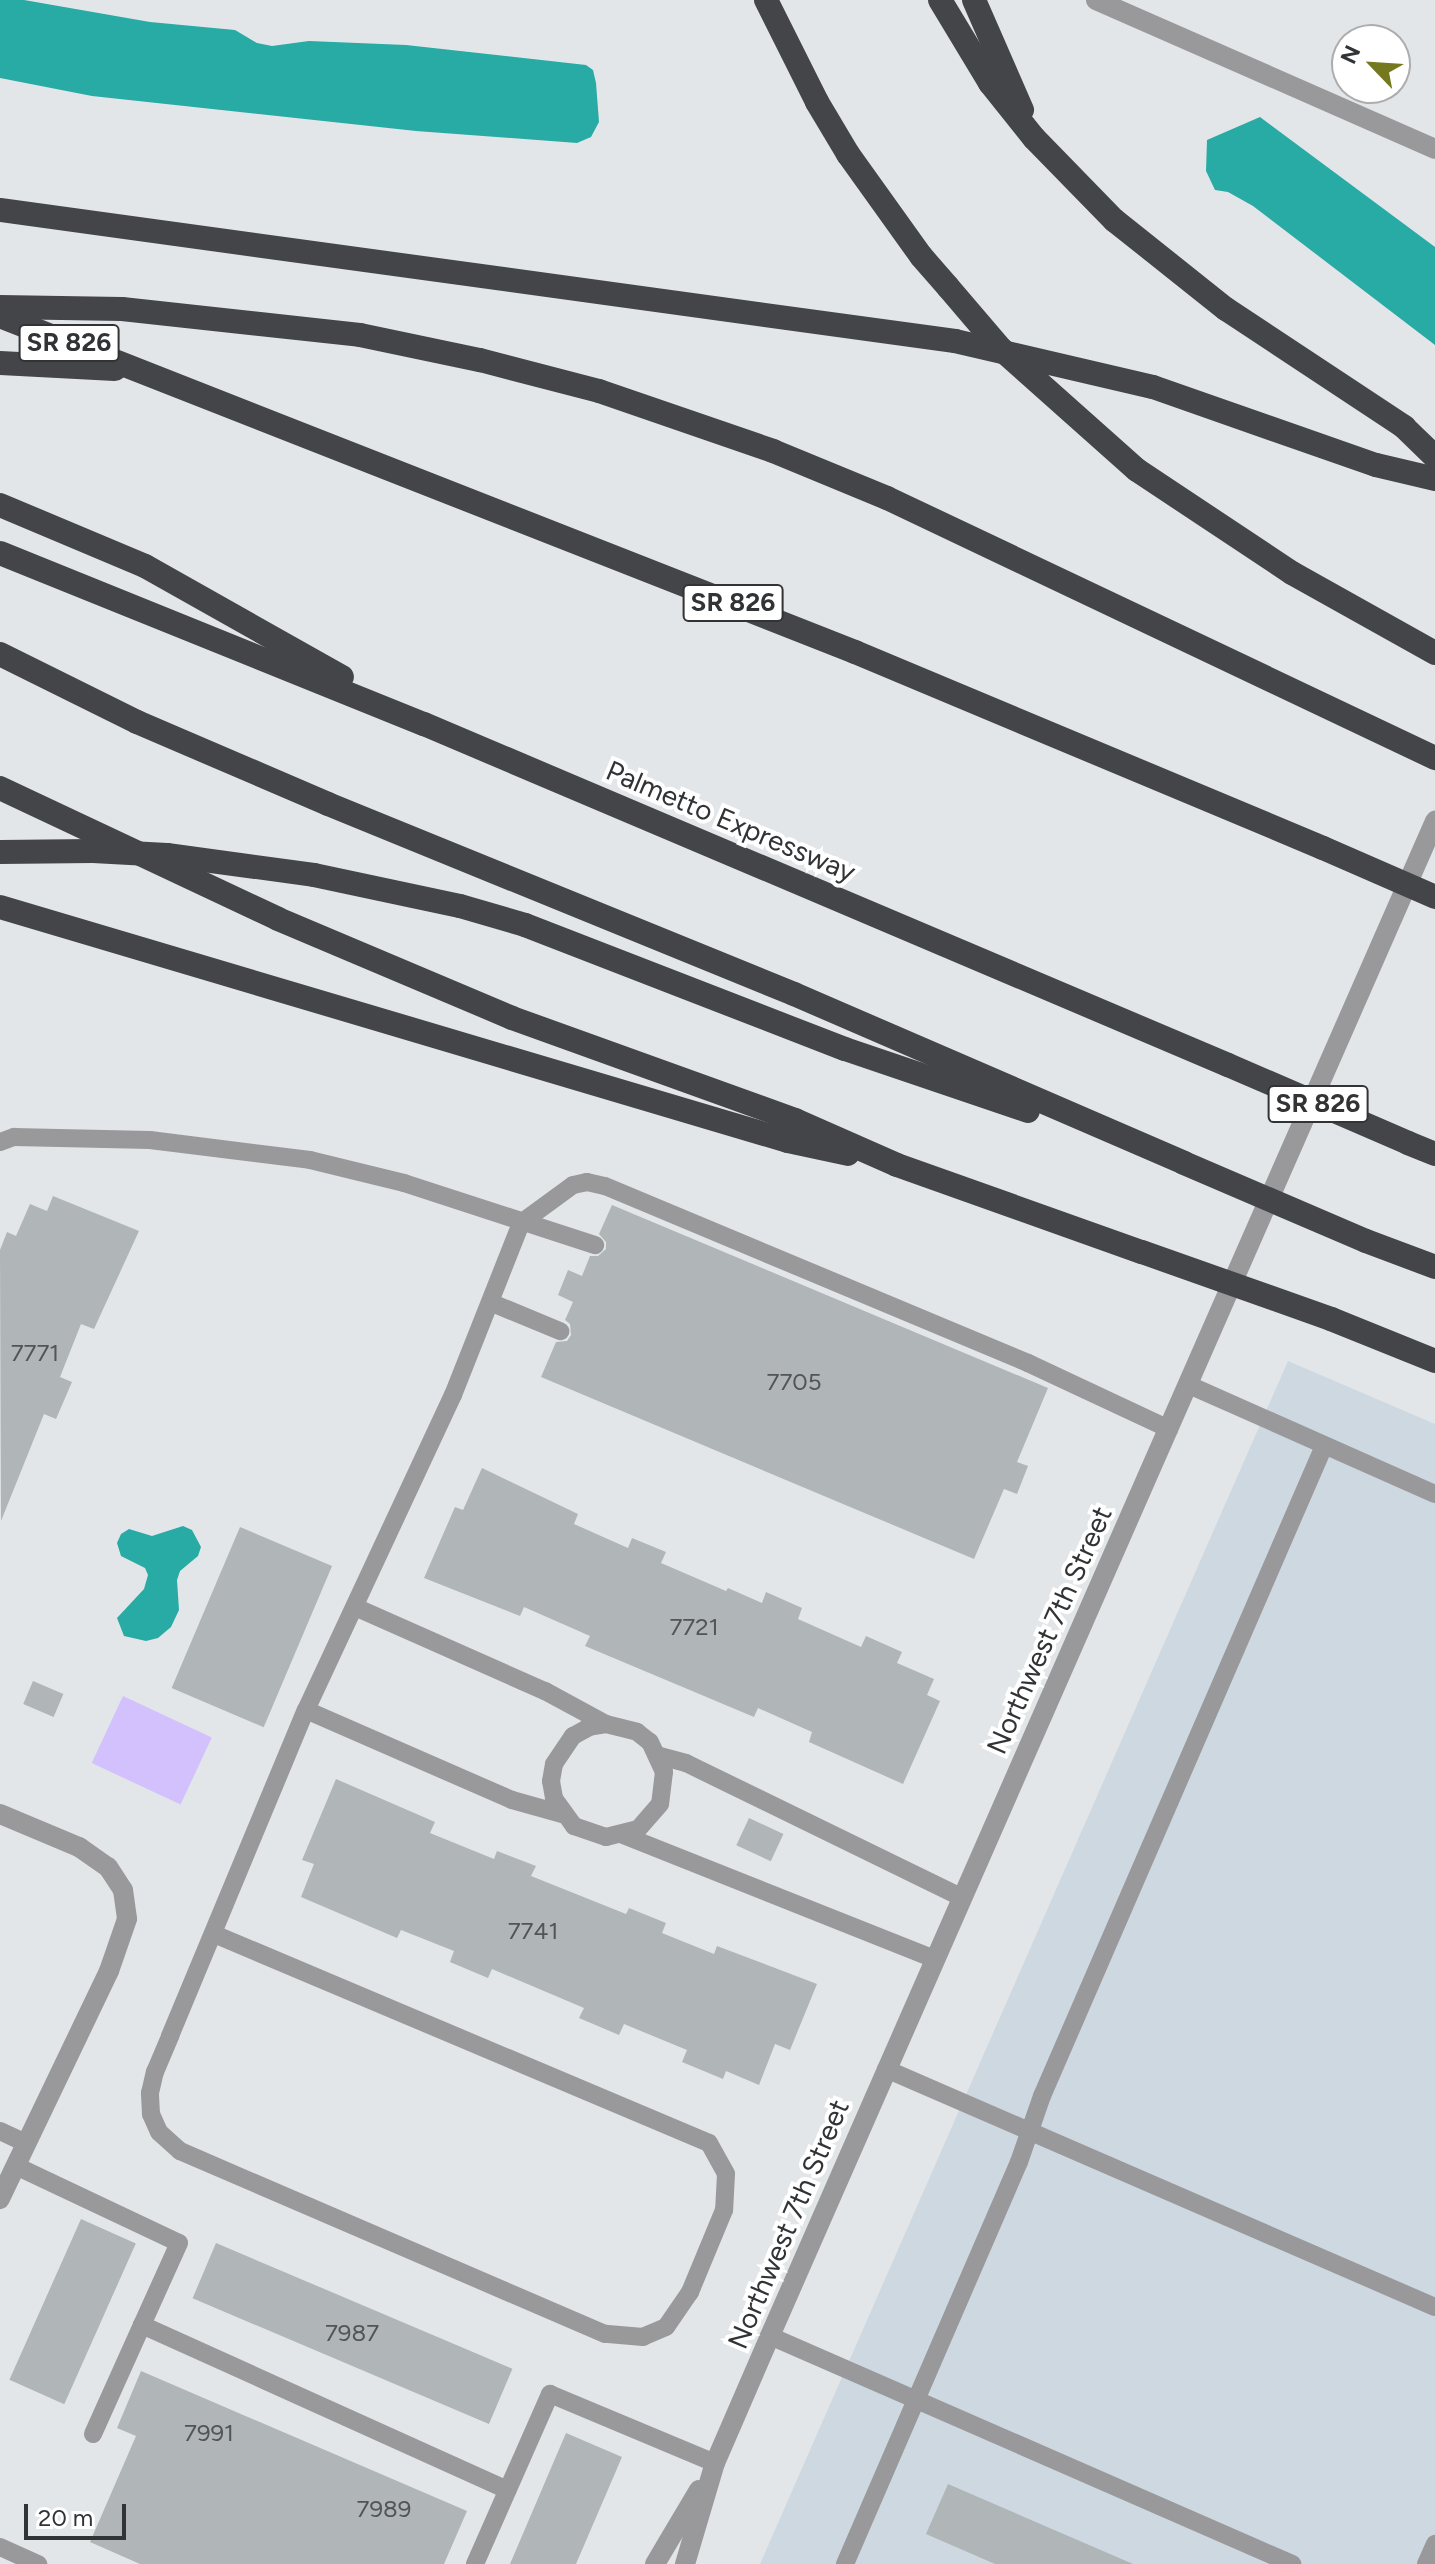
<!DOCTYPE html>
<html>
<head>
<meta charset="utf-8">
<style>
	body { margin:0 }
	#map { position:relative; width:1435px; height:2564px; overflow:hidden; background:#e2e6e9; font-family:Figtree,sans-serif }
	div>[style] { position:absolute }
	.built>* { inset:0; background:#ced8e0 }
	.green>* { inset:0; background:#d2c1fc; transform-origin:0 0 }
	.water>* { inset:0; background:#28aaa5 }
	.building>* { inset:0; background:#b0b5b7; transform-origin:0 0 }
	.service>* { height:18px; margin:-9px; padding:0 9px; transform-origin:9px; border-radius:9px; background:#99999b }
	.minor>* { height:20px; margin:-10px; padding:0 10px; transform-origin:10px; border-radius:10px; background:#99999b }
	.motorway>* { height:24px; margin:-12px; padding:0 12px; transform-origin:12px; border-radius:12px; background:#444549 }
	.motorway-bridge>* { height:24px; margin:-12px; padding:0 12px; transform-origin:12px; border-radius:12px; background:#444549 }
	span { translate:-50% -50%; white-space:nowrap; text-align:center; line-height:1.15; -webkit-text-stroke:8px #fff; paint-order:stroke }
	.number-label { font-size:24px; color:#525456 }
	.number-label span { -webkit-text-stroke-width:0 }
	.shield-label span { padding:2px 6px; background:#fff; border:2px solid; border-radius:6px; -webkit-text-stroke-width:0 }
	.shield-label { font-size:26px; color:#323335; font-weight:700 }
	.street-label { font-size:28px; color:#323335 }
	.north { position:absolute; left:1331px; top:24px; width:80px; height:80px; box-sizing:border-box; background:#fff; border:2px solid #adadae; border-radius:50%; rotate:295deg; font-size:22px; font-weight:700; line-height:32px; text-align:center; color:#323335 }
	.north::after { content:''; display:block; margin:auto; width:28px; height:36px; background:#767820; clip-path:polygon(50% 0,100% 100%,50% 72%,0 100%) }
	.scale { position:absolute; left:24px; top:2504px; width:102px; height:36px; box-sizing:border-box; border:4px solid #323335; border-top:0; padding-left:10px; font-size:24px; line-height:28px; white-space:nowrap; color:#323335; -webkit-text-stroke:6px #fff; paint-order:stroke }
</style>
</head>
<body>
<div id="map">
	<div class="built">
		<i style="clip-path:polygon(1288px 1361px,1435px 1424px,1435px 2564px,760px 2564px)"></i>
	</div>
	<div class="green">
		<i style="left:123px;top:1696px;width:98px;height:74px;rotate:25deg"></i>
	</div>
	<div class="water">
		<i style="clip-path:polygon(0 0,24px 0,150px 22px,235px 30px,257px 43px,272px 46px,309px 41px,406px 45px,586px 65px,593px 70px,596px 83px,599px 122px,591px 137px,577px 143px,416px 131px,92px 96px,0 78px)"></i>
		<i style="clip-path:polygon(1260px 117px,1435px 247px,1435px 345px,1253px 206px,1228px 192px,1215px 190px,1206px 171px,1207px 140px)"></i>
		<i style="clip-path:polygon(183px 1526px,192px 1530px,201px 1547px,198px 1556px,180px 1571px,177px 1580px,179px 1610px,171px 1627px,158px 1638px,146px 1641px,124px 1636px,117px 1618px,144px 1589px,148px 1575px,145px 1568px,121px 1556px,117px 1543px,121px 1534px,129px 1529px,152px 1536px)"></i>
	</div>
	<div class="building">
		<i style="clip-path:polygon(53px 1196px,139px 1231px,94px 1329px,81px 1324px,60px 1377px,72px 1382px,56px 1419px,44px 1414px,1px 1521px,0 1250px,7px 1232px,16px 1236px,30px 1204px,47px 1211px)"></i>
		<i style="clip-path:polygon(612px 1205px,1048px 1388px,1017px 1462px,1028px 1466px,1017px 1494px,1004px 1489px,974px 1559px,541px 1377px,556px 1342px,567px 1341px,571px 1335px,570px 1324px,565px 1320px,573px 1302px,558px 1295px,568px 1270px,582px 1276px,590px 1256px,598px 1256px,606px 1249px,606px 1242px,599px 1234px)"></i>
		<i style="clip-path:polygon(482px 1468px,578px 1514px,574px 1524px,628px 1548px,632px 1538px,666px 1552px,661px 1563px,726px 1591px,728px 1588px,762px 1603px,766px 1592px,802px 1608px,798px 1619px,861px 1647px,866px 1636px,902px 1652px,897px 1663px,934px 1679px,927px 1695px,940px 1701px,903px 1784px,809px 1742px,812px 1732px,758px 1708px,754px 1717px,585px 1646px,590px 1636px,524px 1607px,520px 1616px,424px 1578px,455px 1507px,463px 1510px)"></i>
		<i style="left:240px;top:1527px;width:100px;height:175px;rotate:23deg"></i>
		<i style="left:33px;top:1681px;width:33px;height:25px;rotate:23deg"></i>
		<i style="clip-path:polygon(336px 1779px,435px 1822px,430px 1833px,494px 1859px,497px 1851px,536px 1866px,531px 1876px,626px 1914px,629px 1908px,666px 1923px,662px 1933px,714px 1954px,717px 1946px,817px 1984px,790px 2050px,775px 2044px,759px 2085px,726px 2071px,723px 2079px,682px 2062px,687px 2050px,624px 2024px,619px 2035px,579px 2018px,584px 2008px,492px 1969px,488px 1978px,450px 1962px,454px 1951px,401px 1930px,397px 1938px,301px 1897px,314px 1864px,302px 1860px)"></i>
		<i style="left:749px;top:1818px;width:38px;height:30px;rotate:25deg"></i>
		<i style="left:81px;top:2219px;width:60px;height:176px;rotate:24deg"></i>
		<i style="left:216px;top:2243px;width:322px;height:60px;rotate:23deg"></i>
		<i style="clip-path:polygon(141px 2371px,467px 2511px,444px 2564px,140px 2564px,90px 2542px,136px 2436px,117px 2428px)"></i>
		<i style="clip-path:polygon(566px 2433px,622px 2457px,576px 2564px,510px 2564px)"></i>
		<i style="clip-path:polygon(948px 2484px,1133px 2564px,995px 2564px,926px 2534px)"></i>
	</div>
	<div class="service">
		<i style="left:0;top:1142px;width:15px;rotate:-20deg"></i>
		<i style="left:14px;top:1137px;width:136px;rotate:1.3deg"></i>
		<i style="left:150px;top:1140px;width:161px;rotate:7.1deg"></i>
		<i style="left:310px;top:1160px;width:97px;rotate:13.7deg"></i>
		<i style="left:404px;top:1183px;width:201px;rotate:18deg"></i>
		<i style="left:492px;top:1303px;width:74px;rotate:22.4deg"></i>
		<i style="left:1189px;top:1385px;width:269px;rotate:23.9deg"></i>
		<i style="left:355px;top:1607px;width:208px;rotate:23.9deg"></i>
		<i style="left:545px;top:1691px;width:69px;rotate:28.4deg"></i>
		<i style="left:606px;top:1724px;width:32px;rotate:14deg"></i>
		<i style="left:637px;top:1732px;width:16px;rotate:38deg"></i>
		<i style="left:650px;top:1742px;width:33px;rotate:65deg"></i>
		<i style="left:664px;top:1772px;width:32px;rotate:97deg"></i>
		<i style="left:660px;top:1804px;width:33px;rotate:131deg"></i>
		<i style="left:638px;top:1829px;width:33px;rotate:166deg"></i>
		<i style="left:606px;top:1837px;width:34px;rotate:-161deg"></i>
		<i style="left:574px;top:1826px;width:34px;rotate:-126deg"></i>
		<i style="left:554px;top:1798px;width:17px;rotate:-100deg"></i>
		<i style="left:551px;top:1781px;width:17px;rotate:-80deg"></i>
		<i style="left:554px;top:1764px;width:34px;rotate:-56deg"></i>
		<i style="left:573px;top:1736px;width:18px;rotate:-29deg"></i>
		<i style="left:589px;top:1727px;width:17px;rotate:-10deg"></i>
		<i style="left:306px;top:1710px;width:225px;rotate:23.6deg"></i>
		<i style="left:512px;top:1800px;width:52px;rotate:15.6deg"></i>
		<i style="left:660px;top:1756px;width:27px;rotate:15deg"></i>
		<i style="left:686px;top:1763px;width:306px;rotate:26deg"></i>
		<i style="left:623px;top:1835px;width:335px;rotate:21.7deg"></i>
		<i style="left:214px;top:1934px;width:537px;rotate:22.89deg"></i>
		<i style="left:709px;top:2143px;width:35px;rotate:61deg"></i>
		<i style="left:726px;top:2174px;width:36px;rotate:93deg"></i>
		<i style="left:724px;top:2210px;width:89px;rotate:112.5deg"></i>
		<i style="left:690px;top:2292px;width:42px;rotate:124.4deg"></i>
		<i style="left:666px;top:2327px;width:25px;rotate:157deg"></i>
		<i style="left:643px;top:2337px;width:38px;rotate:-175deg"></i>
		<i style="left:605px;top:2334px;width:463px;rotate:-156.7deg"></i>
		<i style="left:180px;top:2151px;width:28px;rotate:-138deg"></i>
		<i style="left:159px;top:2132px;width:20px;rotate:-114deg"></i>
		<i style="left:151px;top:2114px;width:21px;rotate:-93deg"></i>
		<i style="left:150px;top:2093px;width:22px;rotate:-77deg"></i>
		<i style="left:155px;top:2072px;width:39px;rotate:-67deg"></i>
		<i style="left:170px;top:2036px;width:353px;rotate:-67.4deg"></i>
		<i style="left:306px;top:1710px;width:348px;rotate:-65deg"></i>
		<i style="left:453px;top:1395px;width:185px;rotate:-68.4deg"></i>
		<i style="left:521px;top:1223px;width:64px;rotate:-36.2deg"></i>
		<i style="left:573px;top:1185px;width:14px;rotate:-12deg"></i>
		<i style="left:587px;top:1182px;width:18px;rotate:13deg"></i>
		<i style="left:605px;top:1186px;width:459px;rotate:22.7deg"></i>
		<i style="left:1028px;top:1363px;width:156px;rotate:25.1deg"></i>
		<i style="left:886px;top:2069px;width:598px;rotate:23.44deg"></i>
		<i style="left:0;top:2131px;width:29px;rotate:25deg"></i>
		<i style="left:16px;top:2166px;width:180px;rotate:25.3deg"></i>
		<i style="left:179px;top:2243px;width:90px;rotate:114.3deg"></i>
		<i style="left:142px;top:2325px;width:401px;rotate:24.3deg"></i>
		<i style="left:770px;top:2336px;width:570px;rotate:23.59deg"></i>
		<i style="left:93px;top:2434px;width:120px;rotate:-65.8deg"></i>
		<i style="left:0;top:2547px;width:42px;rotate:24.1deg"></i>
		<i style="left:475px;top:2564px;width:186px;rotate:-66.2deg"></i>
		<i style="left:550px;top:2394px;width:179px;rotate:22.7deg"></i>
		<i style="left:845px;top:2564px;width:438px;rotate:-66.6deg"></i>
		<i style="left:1019px;top:2162px;width:70px;rotate:-70.8deg"></i>
		<i style="left:1042px;top:2096px;width:709px;rotate:-66.55deg"></i>
		<i style="left:1426px;top:2564px;width:22px;rotate:-66deg"></i>
	</div>
	<div class="minor">
		<i style="left:1096px;top:0;width:370px;rotate:23.7deg"></i>
		<i style="left:0;top:1814px;width:86px;rotate:22.7deg"></i>
		<i style="left:79px;top:1847px;width:35px;rotate:35deg"></i>
		<i style="left:108px;top:1867px;width:27px;rotate:57deg"></i>
		<i style="left:123px;top:1890px;width:29px;rotate:82deg"></i>
		<i style="left:127px;top:1919px;width:55px;rotate:109.1deg"></i>
		<i style="left:109px;top:1971px;width:253px;rotate:115.6deg"></i>
		<i style="left:655px;top:2564px;width:86px;rotate:-59.3deg"></i>
		<i style="left:685px;top:2564px;width:105px;rotate:-73.5deg"></i>
		<i style="left:715px;top:2463px;width:138px;rotate:-66.6deg"></i>
		<i style="left:770px;top:2336px;width:1655px;rotate:-66.3deg"></i>
	</div>
	<div class="motorway">
		<i style="left:766px;top:0;width:114px;rotate:63.4deg"></i>
		<i style="left:817px;top:102px;width:61px;rotate:59.2deg"></i>
		<i style="left:848px;top:154px;width:125px;rotate:54.4deg"></i>
		<i style="left:921px;top:256px;width:41px;rotate:48.9deg"></i>
		<i style="left:940px;top:0;width:97px;rotate:58.9deg"></i>
		<i style="left:990px;top:83px;width:70px;rotate:51.3deg"></i>
		<i style="left:1034px;top:138px;width:115px;rotate:45.7deg"></i>
		<i style="left:1114px;top:220px;width:143px;rotate:38.5deg"></i>
		<i style="left:1226px;top:309px;width:214px;rotate:33.5deg"></i>
		<i style="left:1404px;top:427px;width:43px;rotate:44.1deg"></i>
		<i style="left:974px;top:0;width:120px;rotate:66.4deg"></i>
		<i style="left:0;top:210px;width:964px;rotate:7.81deg"></i>
		<i style="left:955px;top:341px;width:203px;rotate:13.1deg"></i>
		<i style="left:1153px;top:387px;width:236px;rotate:19.3deg"></i>
		<i style="left:1376px;top:465px;width:61px;rotate:13.3deg"></i>
		<i style="left:0;top:307px;width:122px;rotate:0.9deg"></i>
		<i style="left:122px;top:309px;width:239px;rotate:6.2deg"></i>
		<i style="left:360px;top:335px;width:123px;rotate:11.8deg"></i>
		<i style="left:480px;top:360px;width:123px;rotate:14.6deg"></i>
		<i style="left:599px;top:391px;width:184px;rotate:19deg"></i>
		<i style="left:773px;top:451px;width:123px;rotate:22.4deg"></i>
		<i style="left:887px;top:498px;width:607px;rotate:25.38deg"></i>
		<i style="left:0;top:316px;width:919px;rotate:21.45deg"></i>
		<i style="left:855px;top:652px;width:507px;rotate:22.72deg"></i>
		<i style="left:0;top:363px;width:115px;rotate:3deg"></i>
		<i style="left:0;top:505px;width:157px;rotate:22.8deg"></i>
		<i style="left:145px;top:566px;width:226px;rotate:29.4deg"></i>
		<i style="left:0;top:553px;width:457px;rotate:22deg"></i>
		<i style="left:424px;top:724px;width:873px;rotate:22.98deg"></i>
		<i style="left:0;top:654px;width:153px;rotate:26.4deg"></i>
		<i style="left:137px;top:722px;width:208px;rotate:23.2deg"></i>
		<i style="left:328px;top:804px;width:503px;rotate:22.18deg"></i>
		<i style="left:794px;top:994px;width:425px;rotate:23.4deg"></i>
		<i style="left:0;top:788px;width:307px;rotate:25.2deg"></i>
		<i style="left:278px;top:919px;width:254px;rotate:22.9deg"></i>
		<i style="left:512px;top:1018px;width:301px;rotate:19.8deg"></i>
		<i style="left:795px;top:1120px;width:111px;rotate:23.8deg"></i>
		<i style="left:897px;top:1165px;width:260px;rotate:19.6deg"></i>
		<i style="left:314px;top:875px;width:149px;rotate:12deg"></i>
		<i style="left:460px;top:906px;width:68px;rotate:16.3deg"></i>
		<i style="left:525px;top:925px;width:343px;rotate:21.2deg"></i>
		<i style="left:845px;top:1049px;width:193px;rotate:18.7deg"></i>
		<i style="left:0;top:907px;width:822px;rotate:16.54deg"></i>
		<i style="left:788px;top:1141px;width:61px;rotate:12.2deg"></i>
		<i style="left:1408px;top:1143px;width:29px;rotate:22deg"></i>
		<i style="left:1366px;top:1241px;width:74px;rotate:20.6deg"></i>
		<i style="left:1331px;top:1319px;width:112px;rotate:22deg"></i>
	</div>
	<div class="motorway-bridge">
		<i style="left:948px;top:287px;width:82px;rotate:49.5deg"></i>
		<i style="left:1001px;top:349px;width:182px;rotate:41.7deg"></i>
		<i style="left:1137px;top:470px;width:186px;rotate:33.6deg"></i>
		<i style="left:1292px;top:573px;width:164px;rotate:29.2deg"></i>
		<i style="left:1323px;top:848px;width:122px;rotate:23.6deg"></i>
		<i style="left:0;top:852px;width:93px;rotate:-0.6deg"></i>
		<i style="left:93px;top:851px;width:74px;rotate:3.1deg"></i>
		<i style="left:167px;top:855px;width:148px;rotate:7.7deg"></i>
		<i style="left:1228px;top:1065px;width:196px;rotate:23.4deg"></i>
		<i style="left:1184px;top:1163px;width:198px;rotate:23.2deg"></i>
		<i style="left:1142px;top:1252px;width:201px;rotate:19.5deg"></i>
	</div>
	<div class="number-label">
		<span style="left:35px;top:1353px">7771</span>
		<span style="left:794px;top:1382px">7705</span>
		<span style="left:694px;top:1627px">7721</span>
		<span style="left:533px;top:1931px">7741</span>
		<span style="left:352px;top:2333px">7987</span>
		<span style="left:209px;top:2433px">7991</span>
		<span style="left:384px;top:2509px">7989</span>
	</div>
	<div class="shield-label">
		<span style="left:69px;top:343px">SR 826</span>
		<span style="left:733px;top:603px">SR 826</span>
		<span style="left:1318px;top:1104px">SR 826</span>
	</div>
	<div class="street-label">
		<span style="left:731px;top:821px;rotate:23deg">Palmetto Expressway</span>
		<span style="left:1049px;top:1630px;rotate:-66deg">Northwest 7th Street</span>
		<span style="left:788px;top:2224px;rotate:-67deg">Northwest 7th Street</span>
	</div>
	<div class="north">N</div>
	<div class="scale">20 m</div>
</div>
</body>
</html>
